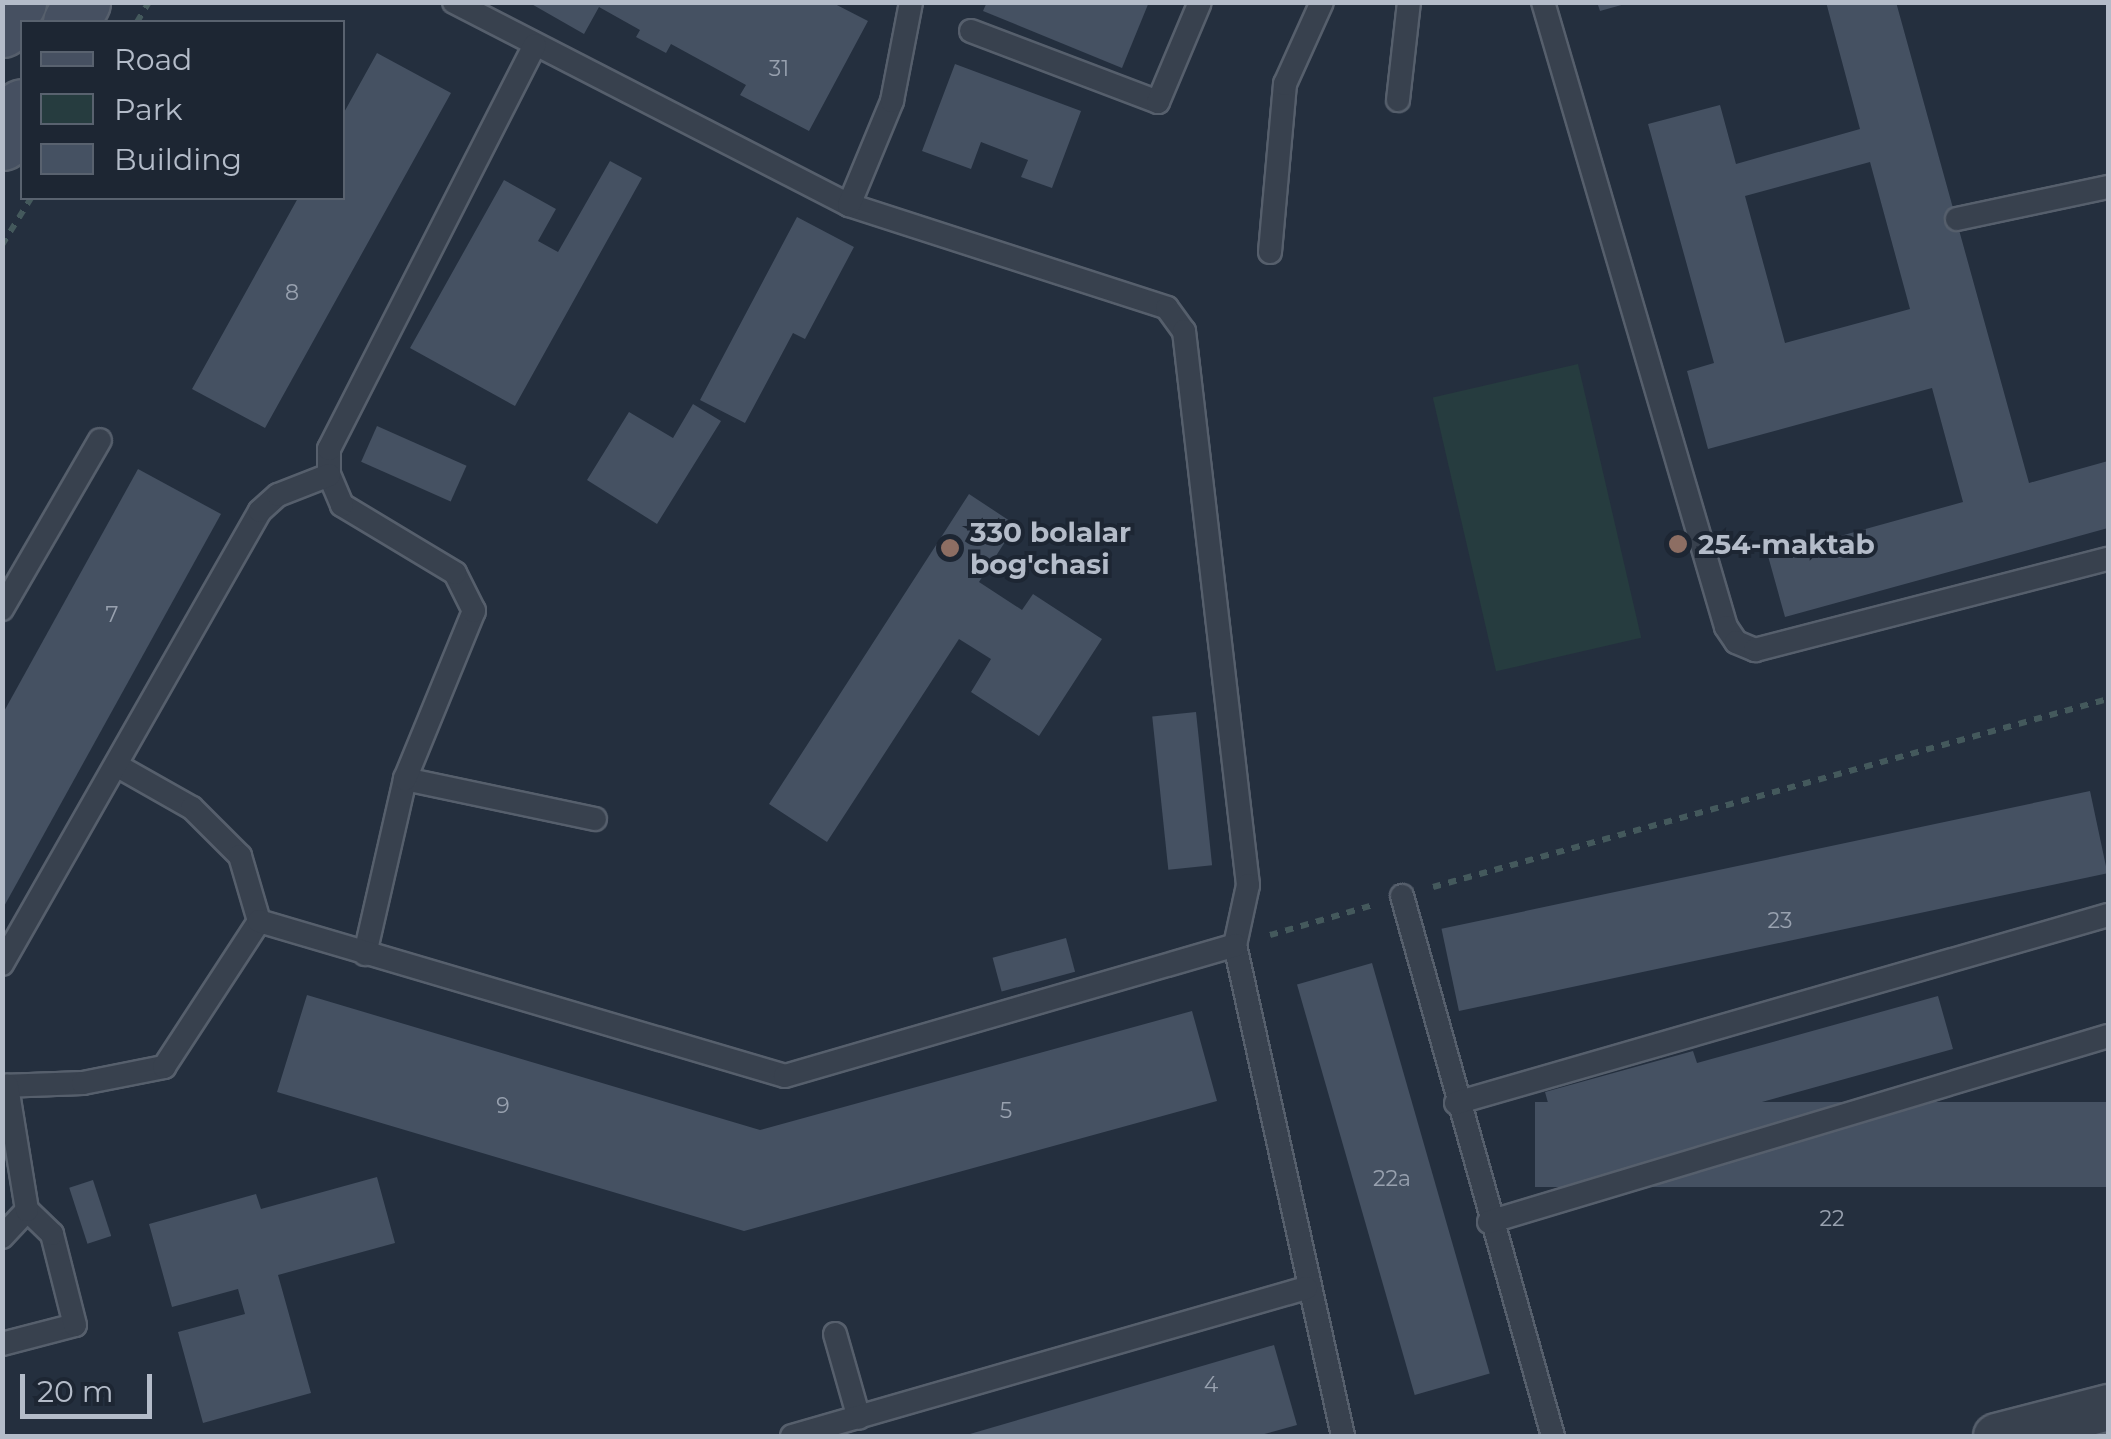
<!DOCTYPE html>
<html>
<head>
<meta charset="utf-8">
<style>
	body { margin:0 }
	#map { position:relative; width:2111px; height:1439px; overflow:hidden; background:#242f3e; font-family:Montserrat,sans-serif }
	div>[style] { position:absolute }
	.green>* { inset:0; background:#263c3f; transform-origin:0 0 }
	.building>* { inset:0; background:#455162; transform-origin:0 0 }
	.path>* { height:6px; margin-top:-3px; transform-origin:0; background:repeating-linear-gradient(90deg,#44595c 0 8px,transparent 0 16px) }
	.roads { filter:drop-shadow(2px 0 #565f6c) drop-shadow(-2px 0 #565f6c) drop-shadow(0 2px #565f6c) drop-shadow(0 -2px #565f6c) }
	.lane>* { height:22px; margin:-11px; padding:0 11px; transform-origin:11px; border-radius:11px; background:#38414e }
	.street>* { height:45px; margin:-22.5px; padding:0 22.5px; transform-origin:22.5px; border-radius:22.5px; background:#38414e }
	.secondary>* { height:55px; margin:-27.5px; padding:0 27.5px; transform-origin:27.5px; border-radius:27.5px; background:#465061 }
	.dots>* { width:28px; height:28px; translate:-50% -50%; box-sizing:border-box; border:5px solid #1d2633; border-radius:50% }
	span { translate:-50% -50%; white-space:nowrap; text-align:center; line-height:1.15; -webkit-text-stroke:8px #1d2633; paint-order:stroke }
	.number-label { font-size:22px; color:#98a1af }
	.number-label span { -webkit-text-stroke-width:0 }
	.poi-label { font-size:28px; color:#b4bcc9; font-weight:700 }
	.left { translate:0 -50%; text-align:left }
	.frame { position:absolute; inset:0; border:5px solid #b4bcc9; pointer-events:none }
	.legend { position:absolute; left:20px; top:20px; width:325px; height:180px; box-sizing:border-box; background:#1d2633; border:2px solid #59626f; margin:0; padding:12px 18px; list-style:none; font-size:30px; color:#b4bcc9 }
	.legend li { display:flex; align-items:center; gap:20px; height:50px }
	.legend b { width:50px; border:2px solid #59626f }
	.scale { position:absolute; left:20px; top:1374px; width:132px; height:45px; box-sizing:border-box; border:5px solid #b4bcc9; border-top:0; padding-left:12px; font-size:30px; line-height:35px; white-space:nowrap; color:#b4bcc9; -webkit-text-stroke:8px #1d2633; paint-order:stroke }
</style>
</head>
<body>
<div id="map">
	<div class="green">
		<i style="left:1578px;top:364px;width:281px;height:149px;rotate:77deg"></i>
	</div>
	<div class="building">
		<i style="clip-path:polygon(528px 2px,831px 2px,868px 21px,809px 131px,740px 95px,746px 85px,671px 44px,666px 53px,636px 37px,640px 30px,599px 7px,584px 34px)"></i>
		<i style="clip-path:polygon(987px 2px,1149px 2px,1122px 68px,983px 11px)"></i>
		<i style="clip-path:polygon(1597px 2px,1625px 2px,1625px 4px,1600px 11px)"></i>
		<i style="clip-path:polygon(evenodd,1826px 2px,1896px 2px,2029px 483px,2108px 461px,2108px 528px,1785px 617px,1768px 556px,1963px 502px,1932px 388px,1708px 449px,1687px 371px,1714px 363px,1648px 124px,1720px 105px,1736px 164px,1860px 129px,1826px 2px,1870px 162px,1910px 309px,1785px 343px,1745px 196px,1870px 162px)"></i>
		<i style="clip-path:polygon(377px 53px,451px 93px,265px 428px,192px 389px,298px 198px,342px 198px,342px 116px)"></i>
		<i style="clip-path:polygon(955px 64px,1081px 111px,1052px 188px,1021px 177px,1028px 160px,981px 142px,971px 169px,922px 151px)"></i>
		<i style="clip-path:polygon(610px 161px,642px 178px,515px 406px,410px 348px,504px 180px,556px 209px,538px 241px,558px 252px)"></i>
		<i style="clip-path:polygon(797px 217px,854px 247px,805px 339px,793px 333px,745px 423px,700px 400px)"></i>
		<i style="clip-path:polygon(693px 404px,721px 421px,657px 524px,587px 480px,629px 412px,673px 438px)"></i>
		<i style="left:377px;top:426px;width:98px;height:39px;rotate:24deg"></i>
		<i style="clip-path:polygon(138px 469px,221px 514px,2px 910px,2px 715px)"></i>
		<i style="clip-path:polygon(969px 494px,1016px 525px,979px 582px,1022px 610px,1033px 594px,1102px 639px,1039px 736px,971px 692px,991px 659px,959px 639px,827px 842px,769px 804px)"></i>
		<i style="left:1196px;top:712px;width:154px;height:44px;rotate:84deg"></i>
		<i style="left:2090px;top:791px;width:84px;height:663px;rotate:78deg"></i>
		<i style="left:1066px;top:938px;width:35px;height:76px;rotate:75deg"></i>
		<i style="left:1372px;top:963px;width:427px;height:78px;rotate:74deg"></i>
		<i style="clip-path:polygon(307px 995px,760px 1130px,1192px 1011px,1217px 1101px,744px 1231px,277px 1092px)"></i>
		<i style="clip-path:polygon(1938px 996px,1953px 1049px,1563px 1157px,1545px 1092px,1693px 1051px,1697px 1063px)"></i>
		<i style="left:2108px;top:1102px;width:85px;height:573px;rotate:90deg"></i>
		<i style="clip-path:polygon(377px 1177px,395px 1243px,278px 1275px,311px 1393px,203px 1423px,178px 1332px,245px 1314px,238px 1289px,172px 1307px,149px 1224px,256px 1194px,261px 1209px)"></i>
		<i style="left:93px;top:1180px;width:59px;height:25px;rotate:72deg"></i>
		<i style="clip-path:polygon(1274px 1345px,1297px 1425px,1257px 1436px,963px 1436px)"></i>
	</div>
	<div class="path">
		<i style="left:137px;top:22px;width:23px;rotate:-59deg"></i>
		<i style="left:2px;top:245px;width:55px;rotate:-58.3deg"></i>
		<i style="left:1433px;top:887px;width:701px;rotate:-15.56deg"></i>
		<i style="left:1270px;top:935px;width:107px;rotate:-16.2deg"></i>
	</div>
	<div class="roads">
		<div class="lane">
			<i style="left:454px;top:2px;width:444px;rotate:27.2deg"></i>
			<i style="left:849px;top:205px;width:334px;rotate:17.9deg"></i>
			<i style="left:1167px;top:308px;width:29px;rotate:54deg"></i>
			<i style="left:1184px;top:331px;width:558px;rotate:83.41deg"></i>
			<i style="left:1248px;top:885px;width:61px;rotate:102.2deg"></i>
			<i style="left:1235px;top:945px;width:503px;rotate:77.59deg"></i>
			<i style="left:1543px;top:2px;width:651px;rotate:73.68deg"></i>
			<i style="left:1726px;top:627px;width:18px;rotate:56deg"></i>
			<i style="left:1736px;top:642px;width:21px;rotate:23deg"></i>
			<i style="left:1755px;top:650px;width:365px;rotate:-14.5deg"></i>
			<i style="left:971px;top:31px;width:200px;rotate:20.8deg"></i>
			<i style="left:1158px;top:102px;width:108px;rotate:-67.2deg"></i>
			<i style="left:1398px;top:100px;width:99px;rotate:-83.6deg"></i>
			<i style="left:849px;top:205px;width:113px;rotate:-67.5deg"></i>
			<i style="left:892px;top:101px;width:101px;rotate:-79.1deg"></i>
			<i style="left:1957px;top:219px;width:154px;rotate:-12deg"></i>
			<i style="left:1270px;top:252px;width:169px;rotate:-84.9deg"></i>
			<i style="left:1285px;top:84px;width:90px;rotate:-65.7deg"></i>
			<i style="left:2px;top:609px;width:195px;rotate:-59.9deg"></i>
			<i style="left:116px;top:765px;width:87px;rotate:29.5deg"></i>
			<i style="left:192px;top:808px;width:68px;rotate:45deg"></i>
			<i style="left:240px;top:856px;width:68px;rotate:73.7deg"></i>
			<i style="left:405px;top:779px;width:194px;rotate:11.9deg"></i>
			<i style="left:1402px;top:896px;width:561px;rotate:74.38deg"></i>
			<i style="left:365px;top:954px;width:180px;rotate:-77.1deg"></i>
			<i style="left:405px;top:779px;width:182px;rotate:-67.7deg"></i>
			<i style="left:474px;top:611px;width:42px;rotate:-116.6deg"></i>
			<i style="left:455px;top:573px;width:132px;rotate:-149deg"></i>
			<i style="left:342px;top:505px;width:33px;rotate:-113deg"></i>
			<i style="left:329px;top:475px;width:26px;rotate:-90deg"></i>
			<i style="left:329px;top:449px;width:453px;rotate:-63deg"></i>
			<i style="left:2px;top:964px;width:521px;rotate:-60.34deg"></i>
			<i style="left:260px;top:511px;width:24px;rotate:-42deg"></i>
			<i style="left:278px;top:495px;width:55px;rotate:-21.4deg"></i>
			<i style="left:2px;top:1086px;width:81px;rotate:-2.1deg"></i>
			<i style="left:83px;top:1083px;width:83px;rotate:-11.2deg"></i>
			<i style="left:164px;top:1067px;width:174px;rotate:-56.9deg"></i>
			<i style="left:259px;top:921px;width:548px;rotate:16.42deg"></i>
			<i style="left:785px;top:1076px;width:469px;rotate:-16.2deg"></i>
			<i style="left:1456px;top:1103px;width:679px;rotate:-16.08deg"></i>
			<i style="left:1489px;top:1222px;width:646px;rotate:-16.72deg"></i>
			<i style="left:2px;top:1237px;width:37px;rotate:-47deg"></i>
			<i style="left:835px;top:1334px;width:87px;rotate:74.1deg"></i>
			<i style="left:2px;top:1344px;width:75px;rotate:-14.6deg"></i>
			<i style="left:75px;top:1325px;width:94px;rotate:-104.2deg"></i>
			<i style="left:52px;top:1234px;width:35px;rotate:-136deg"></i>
			<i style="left:27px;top:1210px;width:126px;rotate:-99.2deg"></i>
			<i style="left:792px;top:1436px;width:535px;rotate:-16.06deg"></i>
		</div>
		<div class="street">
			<i style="left:1996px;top:1436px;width:116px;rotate:-14.5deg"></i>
		</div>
		<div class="secondary">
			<i style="left:71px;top:22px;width:23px;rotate:-61deg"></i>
			<i style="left:2px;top:29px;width:31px;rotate:-59deg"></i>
			<i style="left:2px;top:142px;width:40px;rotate:-60.3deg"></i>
		</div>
	</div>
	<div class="dots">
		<i style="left:1678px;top:544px;background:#8d6e63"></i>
		<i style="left:950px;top:548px;background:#8d6e63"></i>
	</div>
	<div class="number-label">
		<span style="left:779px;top:69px">31</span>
		<span style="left:292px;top:293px">8</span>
		<span style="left:112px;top:615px">7</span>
		<span style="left:1780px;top:921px">23</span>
		<span style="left:503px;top:1106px">9</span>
		<span style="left:1006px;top:1111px">5</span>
		<span style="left:1392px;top:1179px">22а</span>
		<span style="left:1832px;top:1219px">22</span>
		<span style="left:1211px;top:1385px">4</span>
	</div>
	<div class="poi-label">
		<span class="left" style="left:970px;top:548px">330 bolalar<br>bog'chasi</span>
		<span class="left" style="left:1698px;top:544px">254-maktab</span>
	</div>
	<div class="frame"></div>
	<ul class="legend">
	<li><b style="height:12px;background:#465061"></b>Road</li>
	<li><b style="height:28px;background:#263c3f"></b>Park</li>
	<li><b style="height:28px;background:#455162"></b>Building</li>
	</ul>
	<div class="scale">20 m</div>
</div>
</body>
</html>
